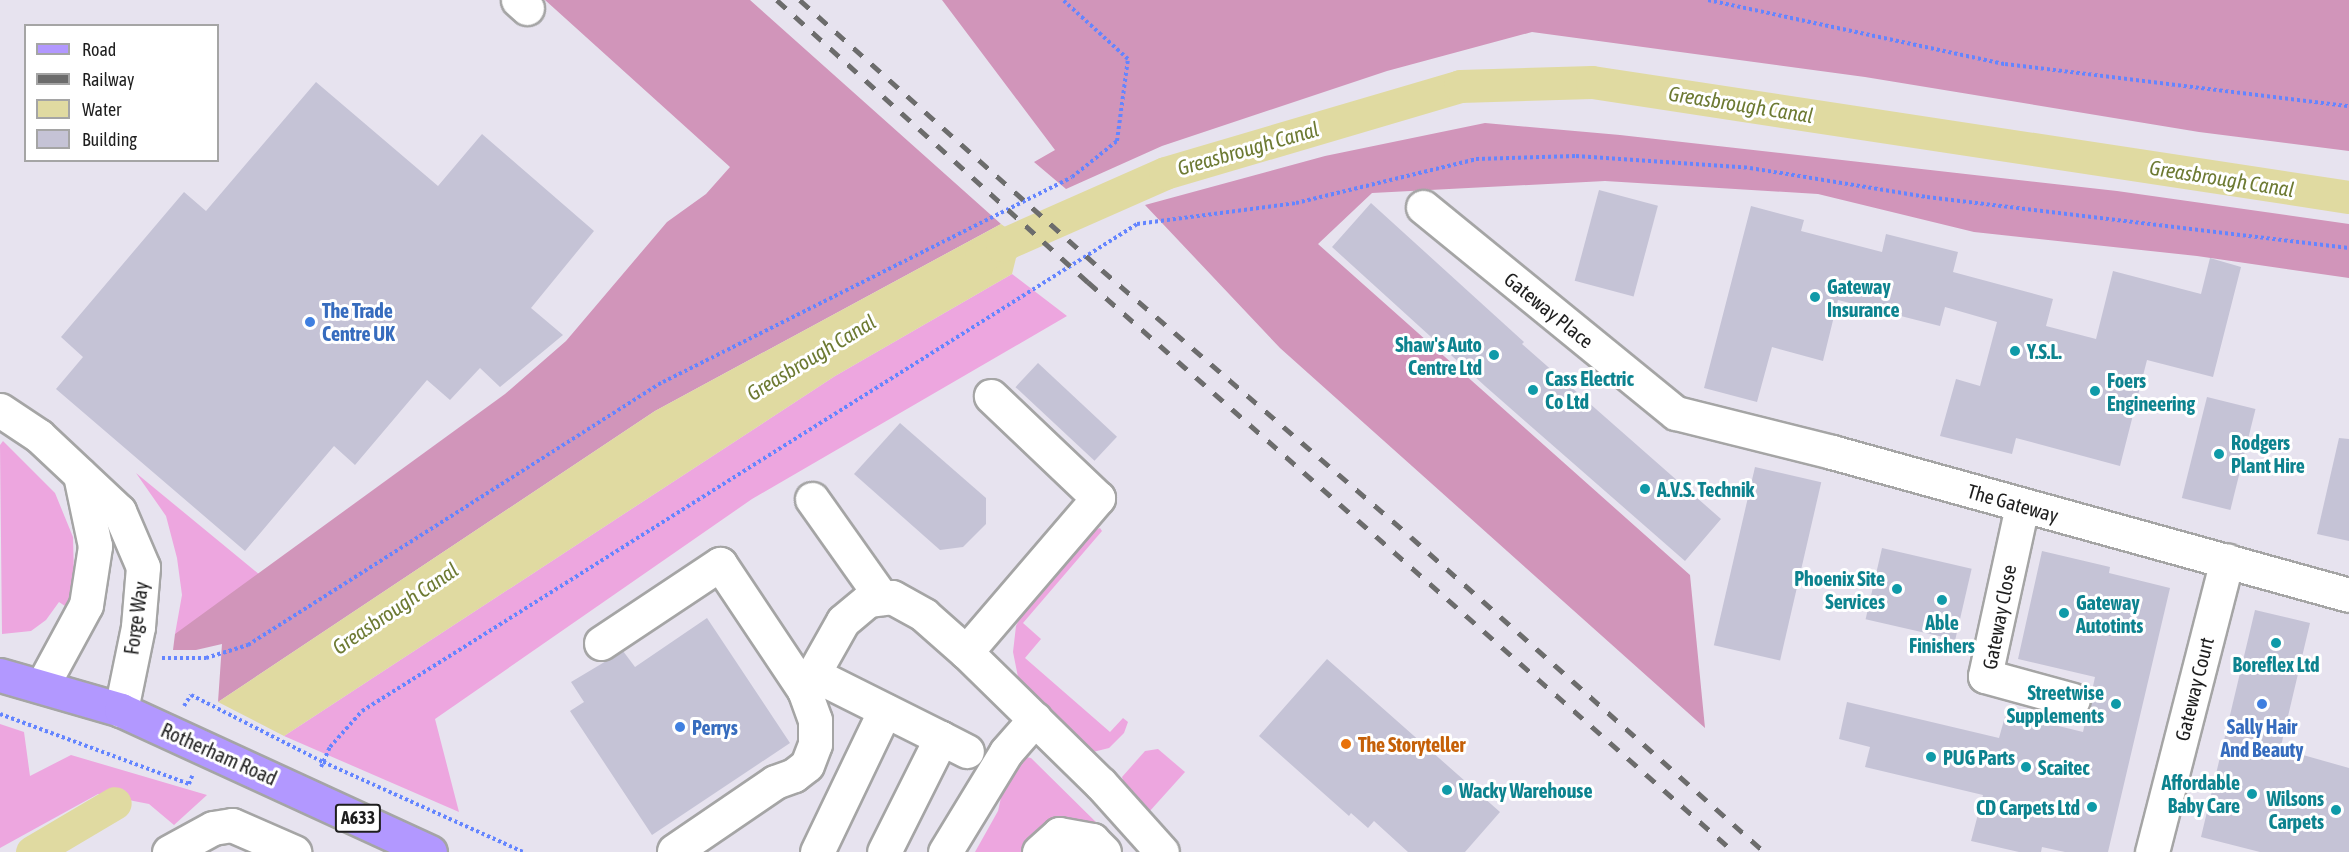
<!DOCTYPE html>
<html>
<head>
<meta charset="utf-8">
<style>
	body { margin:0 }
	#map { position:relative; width:2349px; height:852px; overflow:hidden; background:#e7e3ef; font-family:"Asap Condensed",sans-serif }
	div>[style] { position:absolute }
	.grass>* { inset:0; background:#eda6df }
	.forest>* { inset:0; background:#d195ba }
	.water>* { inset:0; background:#e0daa1 }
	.canal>* { height:33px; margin:-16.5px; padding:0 16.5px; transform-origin:16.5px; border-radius:16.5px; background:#e0daa1 }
	.building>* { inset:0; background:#c5c3d6; transform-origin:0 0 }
	.path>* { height:4px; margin-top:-2px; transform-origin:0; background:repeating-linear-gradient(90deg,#6485ff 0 3px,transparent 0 6px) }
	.roads { filter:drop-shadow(2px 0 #a5a5a5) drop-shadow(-2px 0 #a5a5a5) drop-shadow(0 2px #a5a5a5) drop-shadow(0 -2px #a5a5a5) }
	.minor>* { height:33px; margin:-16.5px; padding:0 16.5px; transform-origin:16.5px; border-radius:16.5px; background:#fff }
	.major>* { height:33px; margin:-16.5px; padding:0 16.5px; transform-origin:16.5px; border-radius:16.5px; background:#b298ff }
	.rail>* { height:4.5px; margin-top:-2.25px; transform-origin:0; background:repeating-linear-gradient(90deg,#6c6c6c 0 12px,transparent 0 24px) }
	.dots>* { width:16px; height:16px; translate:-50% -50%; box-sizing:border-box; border:3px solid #fff; border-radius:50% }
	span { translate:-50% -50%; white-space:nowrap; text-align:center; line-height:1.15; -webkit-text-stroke:6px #fff; paint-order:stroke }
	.shield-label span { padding:2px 4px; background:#fff; border:2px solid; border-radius:4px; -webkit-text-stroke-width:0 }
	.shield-label { font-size:18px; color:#1e1e1e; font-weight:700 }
	.culture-label { font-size:20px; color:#0d838f; font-weight:700 }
	.left { translate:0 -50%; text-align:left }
	.right { translate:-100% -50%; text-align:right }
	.shop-label { font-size:20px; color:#366cbe; font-weight:700 }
	.street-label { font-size:20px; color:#1e1e1e }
	.food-label { font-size:20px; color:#c56008; font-weight:700 }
	.water-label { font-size:21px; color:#6d7a33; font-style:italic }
	.legend { position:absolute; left:24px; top:24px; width:195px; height:138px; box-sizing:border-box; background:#fff; border:2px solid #a5a5a5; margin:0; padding:8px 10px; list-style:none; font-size:18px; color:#1e1e1e }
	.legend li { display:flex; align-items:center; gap:12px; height:30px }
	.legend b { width:30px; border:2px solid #a5a5a5 }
</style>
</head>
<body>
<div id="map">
	<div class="grass">
		<i style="clip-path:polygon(1012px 274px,1067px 316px,752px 499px,435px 719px,459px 812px,284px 736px,835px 376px)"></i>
		<i style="clip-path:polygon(3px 441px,55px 493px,73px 537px,74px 577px,68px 608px,59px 602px,46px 620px,31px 631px,2px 634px,0 445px)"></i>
		<i style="clip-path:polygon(136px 473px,260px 575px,192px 631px,175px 634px,182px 595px,177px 558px,166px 516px)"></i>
		<i style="clip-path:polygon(1100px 528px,1102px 531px,1023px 623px,1041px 639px,1025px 658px,1110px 732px,1123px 718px,1128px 722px,1124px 733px,1109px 748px,1089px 753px,1019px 682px,1013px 652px,1016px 626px,1024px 609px,1092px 531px)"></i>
		<i style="clip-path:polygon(0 724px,24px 732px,30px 776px,71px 755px,207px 795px,174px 825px,149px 804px,98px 794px,0 848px)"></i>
		<i style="clip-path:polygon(1158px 749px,1185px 772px,1149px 812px,1127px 793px,1122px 777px,1145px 751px)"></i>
		<i style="clip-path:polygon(1026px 757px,1031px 758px,1105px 831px,1029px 852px,975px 852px,998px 811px,1007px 771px)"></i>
	</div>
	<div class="forest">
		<i style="clip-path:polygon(545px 0,750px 0,1001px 224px,655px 411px,218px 702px,222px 644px,196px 650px,173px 650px,175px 634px,505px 394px,566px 341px,667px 222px,706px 194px,730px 167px)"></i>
		<i style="clip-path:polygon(942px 0,2349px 0,2349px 151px,2199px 132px,1865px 77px,1532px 32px,1387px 71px,1162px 146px,1066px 189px,1034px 162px,1055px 150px)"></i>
		<i style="clip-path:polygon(1485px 123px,1620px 135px,2117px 191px,2349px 224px,2349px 278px,2197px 256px,1974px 232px,1818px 194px,1605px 181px,1372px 193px,1318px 244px,1690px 575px,1705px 728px,1280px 348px,1145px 205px,1325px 156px)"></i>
	</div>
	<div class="water">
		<i style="clip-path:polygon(1001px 224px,1029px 244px,1016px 258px,1012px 274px,835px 376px,284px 736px,218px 702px,655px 411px)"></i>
	</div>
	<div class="canal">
		<i style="left:981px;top:257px;width:24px;rotate:-30deg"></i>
		<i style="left:1002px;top:245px;width:178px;rotate:-23.8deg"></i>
		<i style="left:1165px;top:173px;width:308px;rotate:-16.4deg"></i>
		<i style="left:1460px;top:86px;width:132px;rotate:-1.7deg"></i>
		<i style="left:1592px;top:82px;width:766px;rotate:8.64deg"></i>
		<i style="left:32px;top:852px;width:96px;rotate:-30.6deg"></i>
	</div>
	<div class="building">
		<i style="clip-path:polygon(316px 82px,438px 186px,482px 134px,594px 231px,531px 308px,563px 335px,500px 387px,480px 368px,450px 400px,427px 380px,355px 465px,334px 446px,245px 551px,56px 389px,83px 357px,61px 337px,184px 192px,206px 211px)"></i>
		<i style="left:1599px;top:190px;width:61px;height:94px;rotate:15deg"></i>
		<i style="clip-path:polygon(1371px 203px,1524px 342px,1522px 344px,1721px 519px,1685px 561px,1485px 386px,1332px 247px)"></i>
		<i style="clip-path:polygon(1751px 206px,1804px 220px,1801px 231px,1882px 252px,1886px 234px,1958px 252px,1953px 272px,2053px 299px,2046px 326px,2096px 339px,2113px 271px,2201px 294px,2210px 258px,2241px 267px,2213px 377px,2147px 360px,2120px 466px,2016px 438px,2012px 454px,1940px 436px,1956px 379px,1980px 386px,1997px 322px,1945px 307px,1940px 326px,1838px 300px,1823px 361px,1772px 347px,1757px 402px,1704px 388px)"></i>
		<i style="left:1038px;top:363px;width:108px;height:33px;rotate:43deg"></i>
		<i style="left:2207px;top:397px;width:50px;height:104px;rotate:14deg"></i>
		<i style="clip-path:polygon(900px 423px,986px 498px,986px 524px,963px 547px,940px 550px,854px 474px)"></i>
		<i style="clip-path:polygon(2339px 438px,2349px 439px,2349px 541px,2317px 534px)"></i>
		<i style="left:1755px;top:467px;width:68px;height:183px;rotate:13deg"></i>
		<i style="left:1882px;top:548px;width:92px;height:73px;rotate:13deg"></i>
		<i style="clip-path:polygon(2042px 551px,2110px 567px,2109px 573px,2170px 588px,2108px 852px,2065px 852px,2042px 847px,2041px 852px,2019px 852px,1971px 841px,1983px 795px,1865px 767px,1870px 747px,1839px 739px,1847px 702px,1999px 738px,2006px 713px,2083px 732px,2095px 677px,2018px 659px)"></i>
		<i style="clip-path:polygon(2255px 610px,2310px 623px,2281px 746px,2304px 751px,2303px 755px,2349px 768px,2349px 852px,2260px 852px,2201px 837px)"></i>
		<i style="clip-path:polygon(707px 618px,790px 743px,652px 835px,570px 711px,584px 702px,571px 682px,623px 651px,635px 667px)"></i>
		<i style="clip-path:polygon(1327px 659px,1500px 812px,1465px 852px,1408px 852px,1374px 821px,1368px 828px,1351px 813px,1349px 816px,1259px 736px)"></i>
	</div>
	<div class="path">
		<i style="left:1708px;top:0;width:304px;rotate:12.2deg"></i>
		<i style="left:2005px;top:64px;width:347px;rotate:7deg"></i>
		<i style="left:162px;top:658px;width:44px"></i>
		<i style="left:206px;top:658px;width:44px;rotate:-17.2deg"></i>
		<i style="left:248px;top:645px;width:491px;rotate:-32.4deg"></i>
		<i style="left:663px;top:382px;width:457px;rotate:-26.6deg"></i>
		<i style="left:1072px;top:177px;width:58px;rotate:-38.7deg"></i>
		<i style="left:1117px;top:141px;width:83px;rotate:-82.4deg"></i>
		<i style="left:1128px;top:59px;width:88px;rotate:-137.8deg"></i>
		<i style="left:184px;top:706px;width:13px;rotate:-58deg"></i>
		<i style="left:191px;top:695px;width:148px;rotate:26.9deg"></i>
		<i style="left:323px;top:762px;width:219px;rotate:24.2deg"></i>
		<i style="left:0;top:714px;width:202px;rotate:20.3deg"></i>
		<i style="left:189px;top:784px;width:9px;rotate:-69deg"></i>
		<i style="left:321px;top:767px;width:22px;rotate:-66deg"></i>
		<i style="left:330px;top:747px;width:48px;rotate:-48.4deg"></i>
		<i style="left:362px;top:711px;width:915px;rotate:-32.14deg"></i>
		<i style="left:1137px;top:224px;width:160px;rotate:-7.5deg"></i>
		<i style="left:1296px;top:203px;width:185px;rotate:-13.7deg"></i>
		<i style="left:1476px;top:159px;width:100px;rotate:-1.7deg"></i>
		<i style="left:1576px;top:156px;width:174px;rotate:3.9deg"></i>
		<i style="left:1750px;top:168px;width:179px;rotate:9.3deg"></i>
		<i style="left:1927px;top:197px;width:425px;rotate:6.9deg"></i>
	</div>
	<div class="roads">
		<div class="minor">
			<i style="left:518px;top:0;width:12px;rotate:42deg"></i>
			<i style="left:1423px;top:207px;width:326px;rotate:39.2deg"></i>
			<i style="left:1676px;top:413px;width:161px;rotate:14deg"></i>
			<i style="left:1832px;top:452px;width:536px;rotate:15.46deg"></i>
			<i style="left:0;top:410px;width:47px;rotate:33.7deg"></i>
			<i style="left:39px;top:436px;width:110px;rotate:43.2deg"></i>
			<i style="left:119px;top:511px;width:61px;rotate:66.8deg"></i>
			<i style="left:143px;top:567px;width:60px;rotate:94.8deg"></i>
			<i style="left:138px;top:627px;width:85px;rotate:101.6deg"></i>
			<i style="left:812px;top:499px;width:121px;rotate:54.7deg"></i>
			<i style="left:2022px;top:506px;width:174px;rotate:102.3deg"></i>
			<i style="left:1985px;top:676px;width:91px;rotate:15.3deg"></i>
			<i style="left:601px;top:643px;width:143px;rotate:-33.6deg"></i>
			<i style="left:720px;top:564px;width:151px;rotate:56.3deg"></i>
			<i style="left:804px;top:690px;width:79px;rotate:-60.5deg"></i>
			<i style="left:843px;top:621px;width:33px;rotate:-40deg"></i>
			<i style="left:868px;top:600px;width:24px;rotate:-7deg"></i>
			<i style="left:892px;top:597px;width:37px;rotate:29deg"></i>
			<i style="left:924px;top:615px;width:56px;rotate:41.4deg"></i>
			<i style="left:966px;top:652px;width:189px;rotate:44.4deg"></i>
			<i style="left:1101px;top:784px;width:91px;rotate:48.1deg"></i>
			<i style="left:966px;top:652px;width:203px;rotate:-49.4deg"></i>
			<i style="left:1098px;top:498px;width:148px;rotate:-136.4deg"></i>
			<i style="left:813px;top:674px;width:143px;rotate:26.6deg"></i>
			<i style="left:941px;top:738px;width:127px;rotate:116.6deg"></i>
			<i style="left:42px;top:686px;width:92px;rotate:-61.5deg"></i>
			<i style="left:86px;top:605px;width:60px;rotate:-81.3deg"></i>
			<i style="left:95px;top:546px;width:73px;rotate:-101.9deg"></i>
			<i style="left:941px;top:738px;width:29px;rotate:27deg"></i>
			<i style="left:674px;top:851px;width:122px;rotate:-34.3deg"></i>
			<i style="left:775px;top:782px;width:20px;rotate:-20deg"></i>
			<i style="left:794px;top:775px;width:16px;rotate:-38deg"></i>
			<i style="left:807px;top:765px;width:22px;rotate:-69deg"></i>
			<i style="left:815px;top:744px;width:24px;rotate:-90deg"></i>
			<i style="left:815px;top:720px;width:32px;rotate:-110deg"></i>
			<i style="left:169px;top:852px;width:50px;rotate:-28.6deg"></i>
			<i style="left:213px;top:828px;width:19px;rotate:-9deg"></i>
			<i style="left:232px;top:825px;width:68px;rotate:23.5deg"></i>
			<i style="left:817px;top:852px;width:157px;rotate:-64.4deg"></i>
			<i style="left:945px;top:852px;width:117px;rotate:-58.6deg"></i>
			<i style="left:1006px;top:752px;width:44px;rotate:-48.7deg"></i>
			<i style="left:1039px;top:852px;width:27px;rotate:-42deg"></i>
			<i style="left:1059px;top:834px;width:34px;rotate:10deg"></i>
			<i style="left:1092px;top:840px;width:17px;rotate:45deg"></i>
			<i style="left:2152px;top:852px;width:301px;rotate:-75.6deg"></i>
		</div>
		<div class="major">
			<i style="left:0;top:675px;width:126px;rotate:16.1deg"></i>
			<i style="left:121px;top:710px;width:340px;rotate:24.7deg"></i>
		</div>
	</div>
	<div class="rail">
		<i style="left:777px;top:0;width:420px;rotate:42.2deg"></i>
		<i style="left:1088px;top:282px;width:862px;rotate:41.42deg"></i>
		<i style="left:800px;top:0;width:405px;rotate:41.8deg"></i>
		<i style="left:1102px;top:270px;width:408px;rotate:40.8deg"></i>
		<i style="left:1411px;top:537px;width:474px;rotate:41.7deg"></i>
	</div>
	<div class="dots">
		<i style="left:1815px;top:297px;background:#0f9aa8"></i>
		<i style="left:310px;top:322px;background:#3f7fe0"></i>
		<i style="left:2015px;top:351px;background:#0f9aa8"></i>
		<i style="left:1494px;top:355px;background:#0f9aa8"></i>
		<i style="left:1533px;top:390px;background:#0f9aa8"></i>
		<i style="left:2095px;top:391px;background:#0f9aa8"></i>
		<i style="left:2219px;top:454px;background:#0f9aa8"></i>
		<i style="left:1645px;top:489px;background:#0f9aa8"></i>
		<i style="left:1897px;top:589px;background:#0f9aa8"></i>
		<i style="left:1942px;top:600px;background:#0f9aa8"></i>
		<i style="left:2064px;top:613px;background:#0f9aa8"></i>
		<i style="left:2276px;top:643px;background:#0f9aa8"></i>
		<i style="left:2116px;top:704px;background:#0f9aa8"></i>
		<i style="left:2262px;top:704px;background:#3f7fe0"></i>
		<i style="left:680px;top:727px;background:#3f7fe0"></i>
		<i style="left:1346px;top:744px;background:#e8710a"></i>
		<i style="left:1931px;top:757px;background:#0f9aa8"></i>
		<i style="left:2026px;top:767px;background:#0f9aa8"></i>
		<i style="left:1447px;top:790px;background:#0f9aa8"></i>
		<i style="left:2252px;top:794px;background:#0f9aa8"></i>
		<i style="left:2092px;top:807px;background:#0f9aa8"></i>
		<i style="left:2336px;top:810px;background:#0f9aa8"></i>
	</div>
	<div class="shield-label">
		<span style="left:358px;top:818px">A633</span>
	</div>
	<div class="culture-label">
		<span class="left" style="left:1827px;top:298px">Gateway<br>Insurance</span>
		<span class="right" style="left:1482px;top:356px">Shaw's Auto<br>Centre Ltd</span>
		<span class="left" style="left:2027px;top:351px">Y.S.L.</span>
		<span class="left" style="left:1545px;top:390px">Cass Electric<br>Co Ltd</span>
		<span class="left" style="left:2107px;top:392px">Foers<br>Engineering</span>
		<span class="left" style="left:2231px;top:454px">Rodgers<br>Plant Hire</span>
		<span class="left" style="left:1657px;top:489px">A.V.S. Technik</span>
		<span class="right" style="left:1885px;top:590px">Phoenix Site<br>Services</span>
		<span class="left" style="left:2076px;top:614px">Gateway<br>Autotints</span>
		<span style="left:1942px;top:634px">Able<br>Finishers</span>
		<span style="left:2276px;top:664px">Boreflex Ltd</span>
		<span class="right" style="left:2104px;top:704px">Streetwise<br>Supplements</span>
		<span class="left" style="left:1943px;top:757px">PUG Parts</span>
		<span class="left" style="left:2038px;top:767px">Scaitec</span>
		<span class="right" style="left:2240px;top:794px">Affordable<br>Baby Care</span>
		<span class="left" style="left:1459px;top:790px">Wacky Warehouse</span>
		<span class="right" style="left:2324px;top:810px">Wilsons<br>Carpets</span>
		<span class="right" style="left:2080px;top:807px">CD Carpets Ltd</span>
	</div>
	<div class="shop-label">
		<span class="left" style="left:322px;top:322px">The Trade<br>Centre UK</span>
		<span style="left:2262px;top:738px">Sally Hair<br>And Beauty</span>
		<span class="left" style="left:692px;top:727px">Perrys</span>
	</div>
	<div class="street-label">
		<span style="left:1549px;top:310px;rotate:39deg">Gateway Place</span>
		<span style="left:2013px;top:503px;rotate:16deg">The Gateway</span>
		<span style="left:1999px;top:617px;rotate:-79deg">Gateway Close</span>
		<span style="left:136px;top:618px;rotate:-82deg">Forge Way</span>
		<span style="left:2194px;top:689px;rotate:-76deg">Gateway Court</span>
		<span style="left:219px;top:754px;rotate:24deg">Rotherham Road</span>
	</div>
	<div class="food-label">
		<span class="left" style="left:1358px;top:744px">The Storyteller</span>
	</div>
	<div class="water-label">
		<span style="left:1741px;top:104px;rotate:9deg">Greasbrough Canal</span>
		<span style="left:1248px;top:148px;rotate:-16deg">Greasbrough Canal</span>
		<span style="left:2222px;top:178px;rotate:9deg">Greasbrough Canal</span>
		<span style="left:811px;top:357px;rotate:-31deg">Greasbrough Canal</span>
		<span style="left:395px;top:608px;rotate:-34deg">Greasbrough Canal</span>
	</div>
	<ul class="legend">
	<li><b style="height:8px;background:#b298ff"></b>Road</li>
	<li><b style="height:8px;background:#6c6c6c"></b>Railway</li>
	<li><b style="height:16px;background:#e0daa1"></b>Water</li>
	<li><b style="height:16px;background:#c5c3d6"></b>Building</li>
	</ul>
</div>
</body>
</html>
